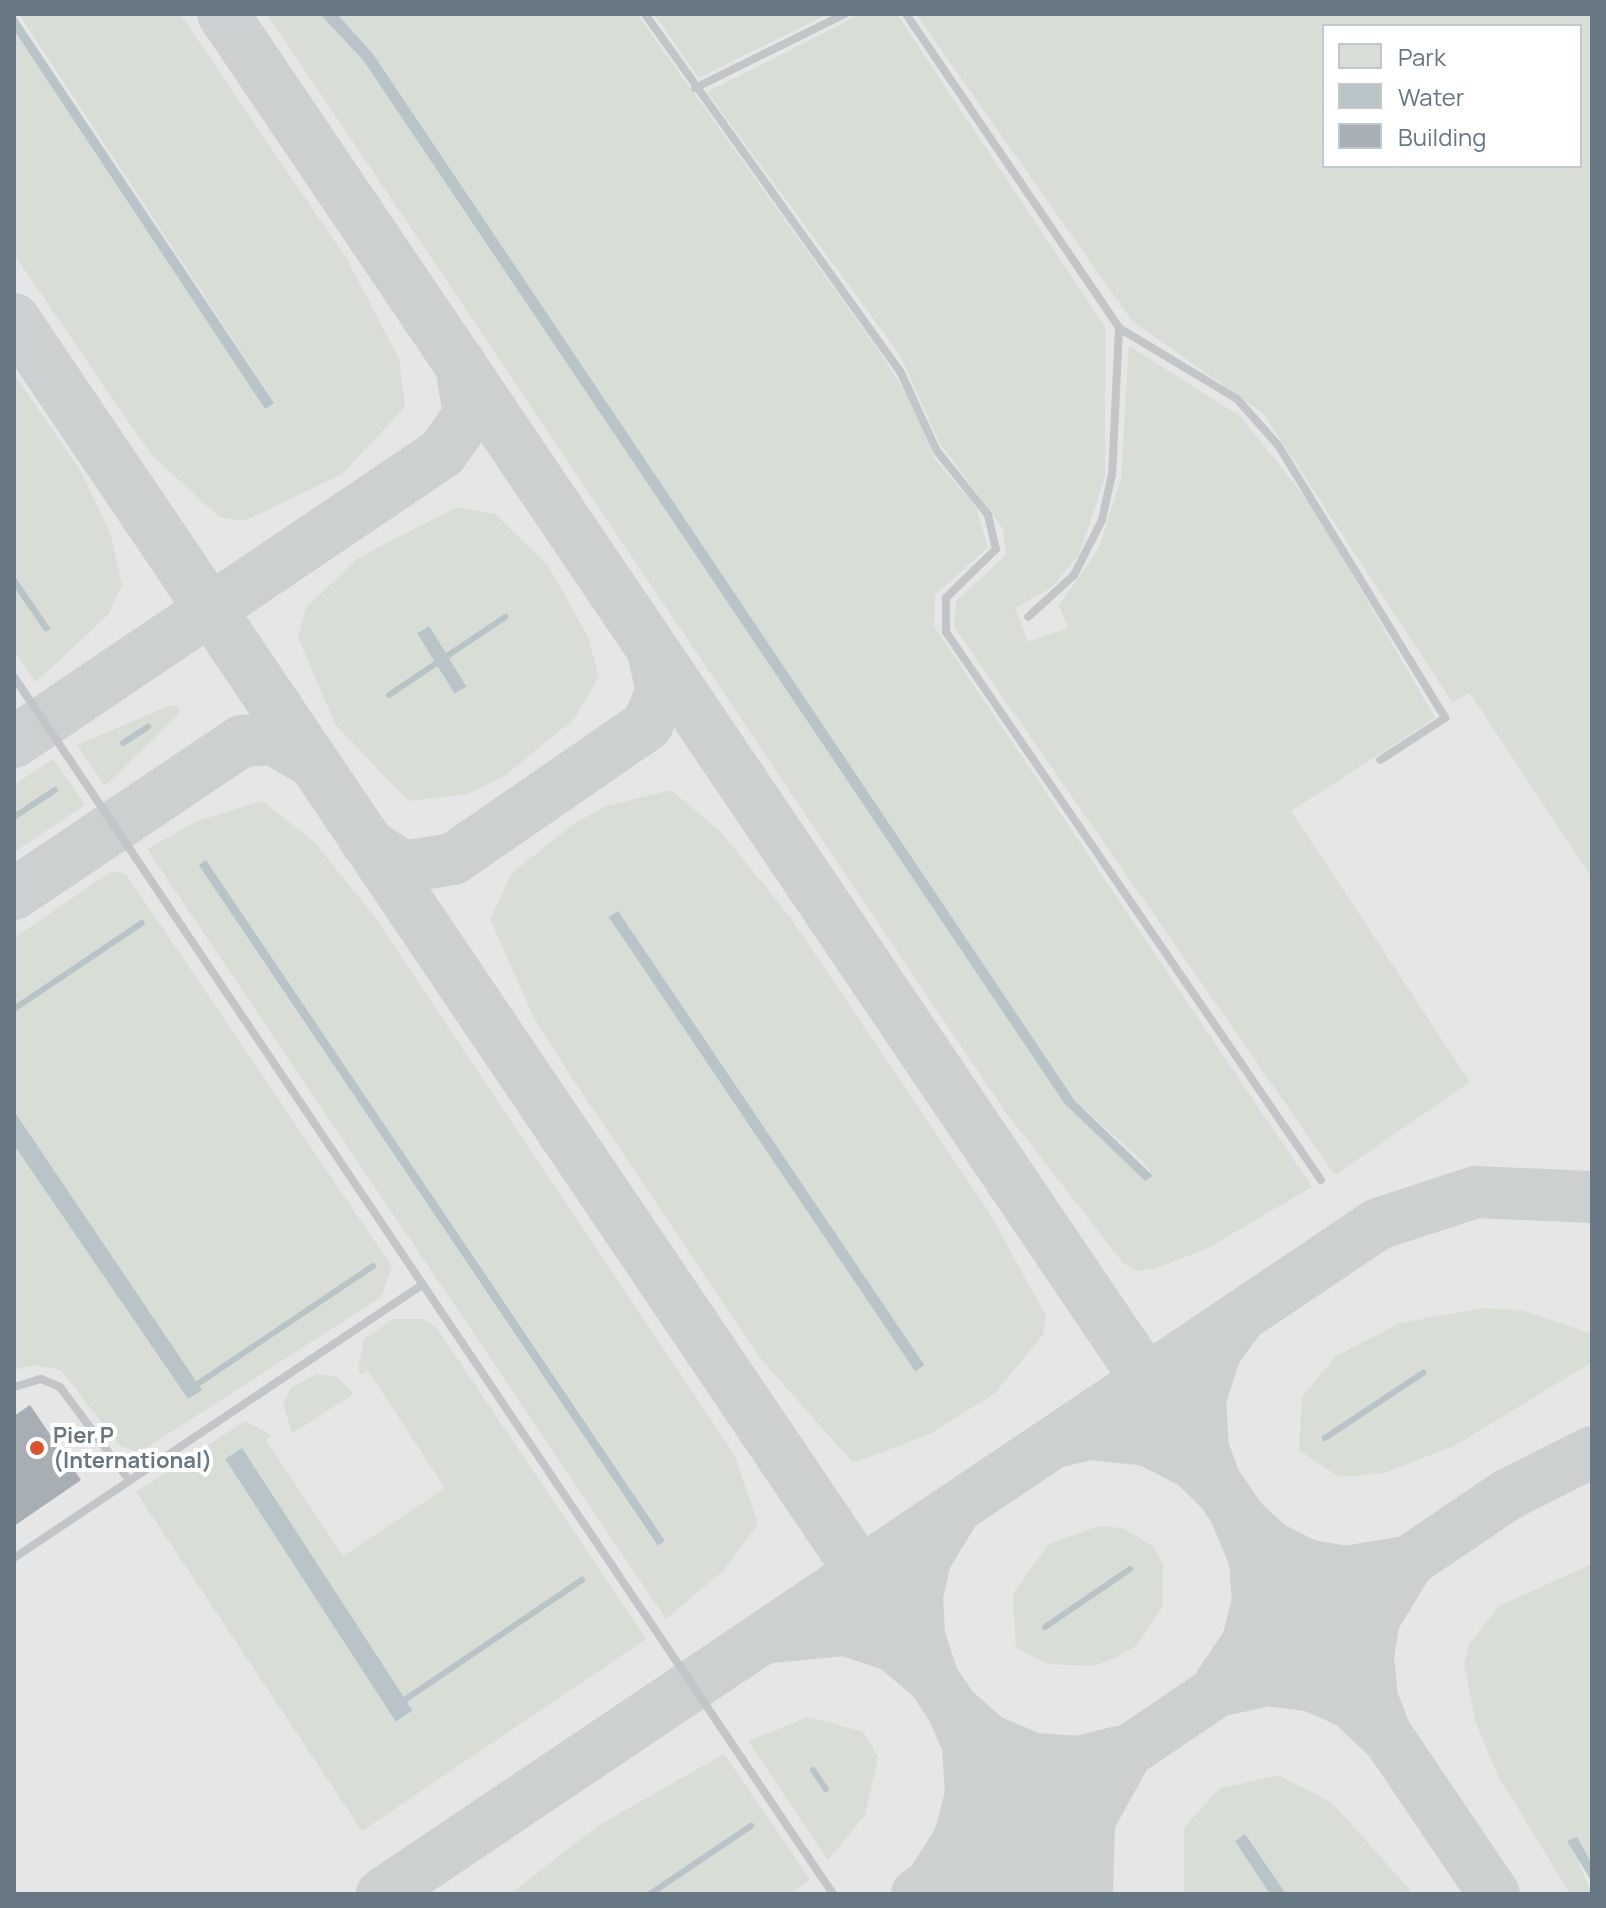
<!DOCTYPE html>
<html>
<head>
<meta charset="utf-8">
<style>
	body { margin:0 }
	#map { position:relative; width:1606px; height:1908px; overflow:hidden; background:#f7f7f4; font-family:Manrope,sans-serif }
	div>[style] { position:absolute }
	.built>* { inset:0; background:#e5e6e5 }
	.green>* { inset:0; background:#d8ded5 }
	.water>* { inset:0; background:#b9c4c8; transform-origin:0 0 }
	.stream>* { height:6px; margin:-3px; padding:0 3px; transform-origin:3px; border-radius:3px; background:#b9c4c8 }
	.taxiway>* { height:52px; margin:-26px; padding:0 26px; transform-origin:26px; border-radius:26px; background:#cdd0d1 }
	.building>* { inset:0; background:#a7afb5 }
	.service>* { height:8px; margin:-4px; padding:0 4px; transform-origin:4px; border-radius:4px; background:#c2c6c9 }
	.dots>* { width:22px; height:22px; translate:-50% -50%; box-sizing:border-box; border:4px solid #fff; border-radius:50% }
	span { translate:-50% -50%; white-space:nowrap; text-align:center; line-height:1.15; -webkit-text-stroke:8px #fff; paint-order:stroke }
	.poi-label { font-size:22px; color:#677784; font-weight:700 }
	.left { translate:0 -50%; text-align:left }
	.frame { position:absolute; inset:0; border:16px solid #677784; pointer-events:none }
	.legend { position:absolute; left:1322px; top:24px; width:260px; height:144px; box-sizing:border-box; background:#fff; border:2px solid #c2c9ce; margin:0; padding:10px 14px; list-style:none; font-size:24px; color:#677784 }
	.legend li { display:flex; align-items:center; gap:16px; height:40px }
	.legend b { width:40px; border:2px solid #c2c9ce }
</style>
</head>
<body>
<div id="map">
	<div class="built">
		<i style="clip-path:polygon(evenodd,14px 14px,1592px 14px,1592px 1894px,14px 1894px,14px 14px,1324px 26px,1580px 26px,1580px 166px,1324px 166px,1324px 26px)"></i>
	</div>
	<div class="green">
		<i style="clip-path:polygon(19px 14px,180px 14px,348px 261px,399px 359px,405px 407px,342px 474px,244px 521px,219px 517px,152px 455px,116px 404px,14px 254px,14px 30px,265px 409px,274px 402px)"></i>
		<i style="clip-path:polygon(267px 14px,320px 14px,363px 60px,1064px 1103px,1145px 1180px,1150px 1170px,1141px 1160px,1073px 1099px,373px 54px,337px 14px,637px 14px,876px 347px,910px 399px,935px 459px,976px 507px,988px 547px,935px 595px,934px 626px,1312px 1187px,1206px 1249px,1154px 1269px,1135px 1271px,1123px 1263px,1004px 1110px)"></i>
		<i style="clip-path:polygon(654px 14px,827px 14px,699px 78px)"></i>
		<i style="clip-path:polygon(861px 14px,897px 14px,1105px 327px,1105px 477px,1079px 555px,1051px 588px,1015px 608px,1028px 642px,1068px 628px,1059px 605px,1099px 548px,1121px 479px,1129px 346px,1240px 416px,1313px 507px,1435px 718px,1291px 811px,1470px 1082px,1335px 1175px,954px 627px,956px 601px,1006px 555px,1003px 529px,939px 442px,900px 355px,707px 92px)"></i>
		<i style="clip-path:polygon(evenodd,916px 14px,1592px 14px,1592px 878px,1470px 693px,1452px 702px,1263px 413px,1132px 321px,916px 14px,1324px 26px,1580px 26px,1580px 166px,1324px 166px,1324px 26px)"></i>
		<i style="clip-path:polygon(14px 374px,80px 470px,110px 532px,122px 585px,108px 615px,36px 682px,14px 650px,14px 587px,45px 632px,50px 628px,14px 575px)"></i>
		<i style="clip-path:polygon(evenodd,457px 507px,495px 514px,549px 567px,588px 637px,599px 676px,575px 718px,506px 775px,468px 794px,408px 801px,335px 724px,298px 637px,306px 608px,358px 558px,457px 507px,428px 627px,467px 685px,457px 693px,417px 635px,428px 627px)"></i>
		<i style="clip-path:polygon(171px 705px,180px 708px,177px 716px,105px 786px,77px 745px)"></i>
		<i style="clip-path:polygon(53px 759px,85px 805px,14px 852px,14px 785px)"></i>
		<i style="clip-path:polygon(671px 790px,721px 832px,790px 917px,989px 1212px,1046px 1316px,1043px 1335px,995px 1393px,930px 1434px,853px 1463px,761px 1359px,568px 1072px,534px 1018px,490px 919px,512px 873px,571px 826px,603px 807px)"></i>
		<i style="clip-path:polygon(evenodd,263px 801px,315px 843px,374px 916px,735px 1456px,758px 1524px,723px 1571px,666px 1619px,147px 849px,197px 821px,263px 801px,206px 860px,665px 1539px,657px 1546px,198px 865px,206px 860px)"></i>
		<i style="clip-path:polygon(112px 871px,126px 874px,392px 1267px,381px 1297px,140px 1452px,120px 1446px,61px 1370px,34px 1365px,14px 1370px,14px 1145px,188px 1399px,201px 1390px,14px 1111px,14px 938px)"></i>
		<i style="clip-path:polygon(1484px 1308px,1520px 1310px,1592px 1334px,1592px 1362px,1454px 1446px,1384px 1473px,1339px 1477px,1299px 1450px,1302px 1397px,1336px 1356px,1400px 1323px)"></i>
		<i style="clip-path:polygon(393px 1319px,423px 1319px,437px 1328px,646px 1639px,362px 1831px,136px 1492px,245px 1421px,272px 1435px,266px 1440px,343px 1556px,445px 1488px,368px 1371px,361px 1375px,358px 1368px,364px 1339px)"></i>
		<i style="clip-path:polygon(317px 1374px,337px 1377px,353px 1394px,292px 1434px,283px 1404px,291px 1388px)"></i>
		<i style="clip-path:polygon(1099px 1526px,1122px 1528px,1154px 1547px,1163px 1565px,1162px 1607px,1136px 1646px,1115px 1658px,1093px 1666px,1047px 1664px,1016px 1647px,1013px 1594px,1049px 1544px)"></i>
		<i style="clip-path:polygon(1592px 1564px,1592px 1864px,1587px 1858px,1578px 1862px,1592px 1894px,1570px 1894px,1497px 1774px,1476px 1723px,1464px 1665px,1469px 1644px,1499px 1606px)"></i>
		<i style="clip-path:polygon(808px 1717px,863px 1732px,878px 1757px,865px 1815px,828px 1860px,748px 1741px)"></i>
		<i style="clip-path:polygon(724px 1754px,810px 1879px,791px 1894px,510px 1894px,599px 1825px)"></i>
		<i style="clip-path:polygon(1278px 1775px,1332px 1803px,1414px 1894px,1286px 1894px,1245px 1834px,1235px 1841px,1270px 1894px,1184px 1894px,1184px 1828px,1219px 1789px)"></i>
	</div>
	<div class="water">
		<i style="clip-path:polygon(14px 14px,274px 403px,265px 409px,14px 30px)"></i>
		<i style="clip-path:polygon(320px 14px,337px 14px,373px 54px,1075px 1101px,1153px 1176px,1145px 1181px,1064px 1103px,363px 60px)"></i>
		<i style="clip-path:polygon(14px 575px,51px 629px,45px 632px,14px 587px)"></i>
		<i style="left:429px;top:626px;width:71px;height:14px;rotate:58deg"></i>
		<i style="left:206px;top:860px;width:821px;height:9px;rotate:56deg"></i>
		<i style="left:618px;top:911px;width:548px;height:11px;rotate:56deg"></i>
		<i style="clip-path:polygon(14px 1111px,202px 1390px,188px 1399px,14px 1145px)"></i>
		<i style="left:242px;top:1448px;width:313px;height:20px;rotate:57deg"></i>
		<i style="clip-path:polygon(1245px 1834px,1286px 1894px,1270px 1894px,1235px 1841px)"></i>
		<i style="clip-path:polygon(1577px 1837px,1592px 1864px,1592px 1882px,1567px 1841px)"></i>
	</div>
	<div class="stream">
		<i style="left:389px;top:695px;width:140px;rotate:-33.9deg"></i>
		<i style="left:123px;top:743px;width:30px;rotate:-33deg"></i>
		<i style="left:14px;top:817px;width:49px;rotate:-33.4deg"></i>
		<i style="left:14px;top:1009px;width:154px;rotate:-33.9deg"></i>
		<i style="left:193px;top:1387px;width:217px;rotate:-33.9deg"></i>
		<i style="left:1325px;top:1438px;width:118px;rotate:-33.6deg"></i>
		<i style="left:1045px;top:1627px;width:103px;rotate:-34.3deg"></i>
		<i style="left:400px;top:1703px;width:220px;rotate:-34.1deg"></i>
		<i style="left:813px;top:1770px;width:23px;rotate:56deg"></i>
		<i style="left:650px;top:1894px;width:122px;rotate:-34deg"></i>
	</div>
	<div class="taxiway">
		<i style="left:223px;top:14px;width:2269px;rotate:55.94deg"></i>
		<i style="left:14px;top:319px;width:1901px;rotate:55.96deg"></i>
		<i style="left:14px;top:742px;width:516px;rotate:-34.03deg"></i>
		<i style="left:442px;top:453px;width:47px;rotate:-54.6deg"></i>
		<i style="left:469px;top:415px;width:51px;rotate:-99.1deg"></i>
		<i style="left:367px;top:843px;width:43px;rotate:33.7deg"></i>
		<i style="left:403px;top:867px;width:51px;rotate:-9.1deg"></i>
		<i style="left:453px;top:859px;width:236px;rotate:-34.6deg"></i>
		<i style="left:647px;top:725px;width:37px;rotate:-66deg"></i>
		<i style="left:662px;top:691px;width:40px;rotate:-103deg"></i>
		<i style="left:14px;top:894px;width:275px;rotate:-33.9deg"></i>
		<i style="left:242px;top:741px;width:31px;rotate:-4deg"></i>
		<i style="left:273px;top:739px;width:45px;rotate:30.5deg"></i>
		<i style="left:1056px;top:1442px;width:34px;rotate:-14deg"></i>
		<i style="left:1089px;top:1434px;width:59px;rotate:5.8deg"></i>
		<i style="left:1148px;top:1440px;width:51px;rotate:27.1deg"></i>
		<i style="left:1193px;top:1463px;width:33px;rotate:44deg"></i>
		<i style="left:1217px;top:1486px;width:40px;rotate:-111deg"></i>
		<i style="left:1203px;top:1449px;width:49px;rotate:-93.5deg"></i>
		<i style="left:1200px;top:1400px;width:50px;rotate:-72.6deg"></i>
		<i style="left:1215px;top:1352px;width:36px;rotate:-54deg"></i>
		<i style="left:770px;top:1637px;width:76px;rotate:-5.3deg"></i>
		<i style="left:846px;top:1630px;width:51px;rotate:18.4deg"></i>
		<i style="left:894px;top:1646px;width:51px;rotate:40.2deg"></i>
		<i style="left:933px;top:1679px;width:45px;rotate:-108deg"></i>
		<i style="left:919px;top:1636px;width:41px;rotate:-92.8deg"></i>
		<i style="left:917px;top:1595px;width:39px;rotate:-77deg"></i>
		<i style="left:926px;top:1557px;width:52px;rotate:-58.5deg"></i>
		<i style="left:1221px;top:1682px;width:46px;rotate:-55.6deg"></i>
		<i style="left:1247px;top:1644px;width:43px;rotate:-75.3deg"></i>
		<i style="left:1258px;top:1602px;width:43px;rotate:-94deg"></i>
		<i style="left:1255px;top:1559px;width:47px;rotate:-112.7deg"></i>
		<i style="left:1237px;top:1516px;width:44px;rotate:43.2deg"></i>
		<i style="left:1269px;top:1546px;width:42px;rotate:27.2deg"></i>
		<i style="left:1306px;top:1565px;width:41px;rotate:9.9deg"></i>
		<i style="left:1346px;top:1572px;width:55px;rotate:-9.5deg"></i>
		<i style="left:1226px;top:1689px;width:44px;rotate:-11.8deg"></i>
		<i style="left:1269px;top:1680px;width:44px;rotate:7.8deg"></i>
		<i style="left:1313px;top:1686px;width:42px;rotate:24.1deg"></i>
		<i style="left:1351px;top:1703px;width:50px;rotate:43.4deg"></i>
		<i style="left:1387px;top:1737px;width:41px;rotate:-111.5deg"></i>
		<i style="left:1372px;top:1699px;width:43px;rotate:-95.3deg"></i>
		<i style="left:1368px;top:1656px;width:37px;rotate:-81deg"></i>
		<i style="left:1374px;top:1619px;width:60px;rotate:-58.7deg"></i>
		<i style="left:934px;top:1879px;width:46px;rotate:-57.3deg"></i>
		<i style="left:959px;top:1840px;width:47px;rotate:-75.1deg"></i>
		<i style="left:971px;top:1795px;width:51px;rotate:-93.4deg"></i>
		<i style="left:968px;top:1744px;width:39px;rotate:-114deg"></i>
		<i style="left:952px;top:1708px;width:48px;rotate:41.6deg"></i>
		<i style="left:988px;top:1740px;width:50px;rotate:22.4deg"></i>
		<i style="left:1034px;top:1759px;width:44px;rotate:3.9deg"></i>
		<i style="left:1078px;top:1762px;width:42px;rotate:-13.7deg"></i>
		<i style="left:937px;top:1884px;width:55px;rotate:-9.5deg"></i>
		<i style="left:991px;top:1875px;width:73px;rotate:15.2deg"></i>
		<i style="left:382px;top:1894px;width:1200px;rotate:-33.93deg"></i>
		<i style="left:1378px;top:1224px;width:103px;rotate:-18.1deg"></i>
		<i style="left:1476px;top:1192px;width:116px;rotate:2.5deg"></i>
		<i style="left:917px;top:1894px;width:712px;rotate:-34.07deg"></i>
		<i style="left:1507px;top:1495px;width:95px;rotate:-26.8deg"></i>
		<i style="left:1087px;top:1894px;width:73px;rotate:-88.4deg"></i>
		<i style="left:1089px;top:1821px;width:71px;rotate:-61.3deg"></i>
	</div>
	<div class="building">
		<i style="clip-path:polygon(30px 1405px,81px 1480px,14px 1526px,14px 1416px)"></i>
	</div>
	<div class="service">
		<i style="left:645px;top:14px;width:439px;rotate:54.5deg"></i>
		<i style="left:900px;top:371px;width:88px;rotate:65.2deg"></i>
		<i style="left:937px;top:451px;width:82px;rotate:51.4deg"></i>
		<i style="left:988px;top:515px;width:35px;rotate:77deg"></i>
		<i style="left:996px;top:549px;width:70px;rotate:135.6deg"></i>
		<i style="left:946px;top:598px;width:34px;rotate:90deg"></i>
		<i style="left:946px;top:632px;width:664px;rotate:55.62deg"></i>
		<i style="left:906px;top:14px;width:379px;rotate:55.8deg"></i>
		<i style="left:1119px;top:328px;width:146px;rotate:92.7deg"></i>
		<i style="left:1112px;top:474px;width:47px;rotate:102.3deg"></i>
		<i style="left:1102px;top:520px;width:62px;rotate:117deg"></i>
		<i style="left:1074px;top:575px;width:62px;rotate:137.6deg"></i>
		<i style="left:695px;top:88px;width:167px;rotate:-26.3deg"></i>
		<i style="left:1119px;top:328px;width:138px;rotate:31deg"></i>
		<i style="left:1237px;top:399px;width:62px;rotate:48.3deg"></i>
		<i style="left:1278px;top:445px;width:320px;rotate:58.5deg"></i>
		<i style="left:1445px;top:718px;width:77px;rotate:147.1deg"></i>
		<i style="left:14px;top:677px;width:1467px;rotate:56.06deg"></i>
		<i style="left:14px;top:1387px;width:28px;rotate:-17deg"></i>
		<i style="left:41px;top:1379px;width:21px;rotate:23deg"></i>
		<i style="left:60px;top:1387px;width:116px;rotate:53.4deg"></i>
		<i style="left:14px;top:1558px;width:492px;rotate:-33.8deg"></i>
	</div>
	<div class="dots">
		<i style="left:37px;top:1448px;background:#dc542e"></i>
	</div>
	<div class="poi-label">
		<span class="left" style="left:53px;top:1448px">Pier P<br>(International)</span>
	</div>
	<div class="frame"></div>
	<ul class="legend">
	<li><b style="height:22px;background:#d8ded5"></b>Park</li>
	<li><b style="height:22px;background:#b9c4c8"></b>Water</li>
	<li><b style="height:22px;background:#a7afb5"></b>Building</li>
	</ul>
</div>
</body>
</html>
